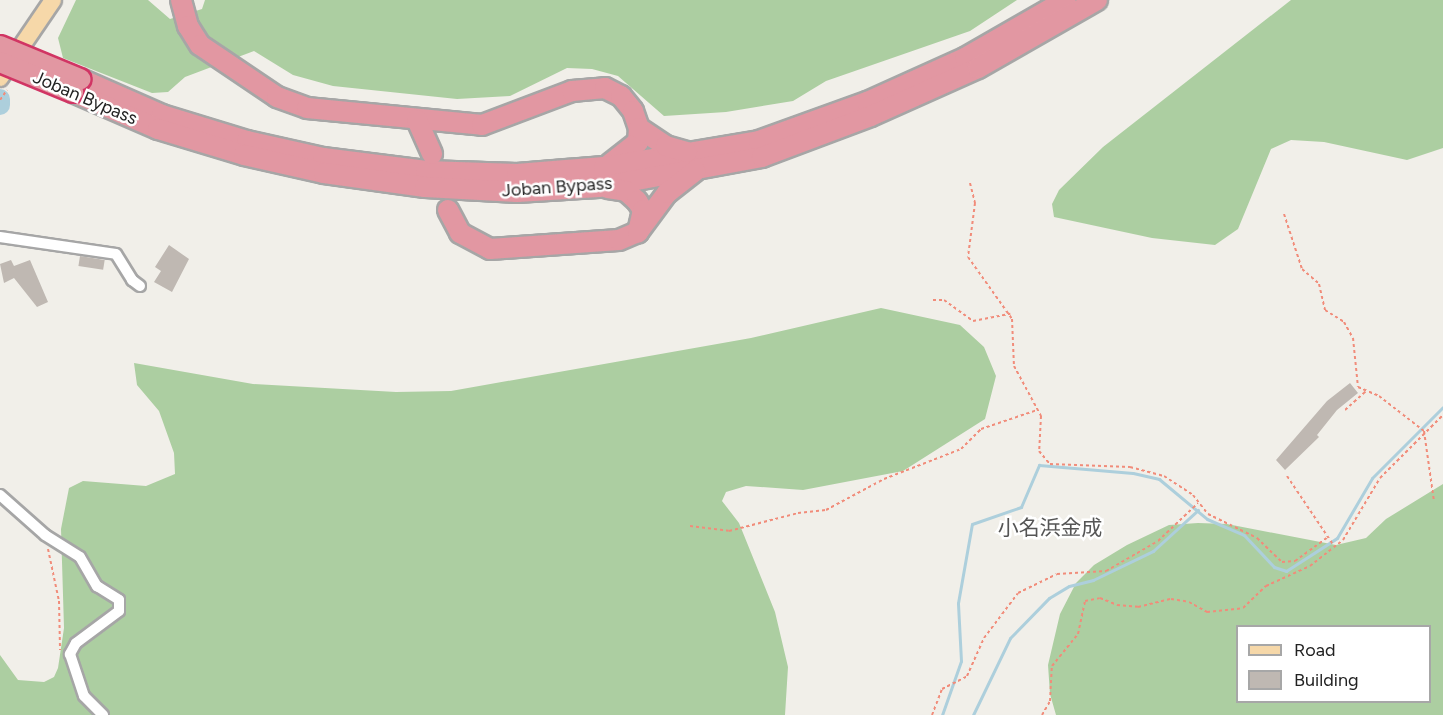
<!DOCTYPE html>
<html>
<head>
<meta charset="utf-8">
<style>
	body { margin:0 }
	#map { position:relative; width:1443px; height:715px; overflow:hidden; background:#f1efe9; font-family:Figtree,"Noto Sans JP",sans-serif }
	div>[style] { position:absolute }
	.forest>* { inset:0; background:#accea1 }
	.stream>* { height:3px; margin:-1.5px; padding:0 1.5px; transform-origin:1.5px; border-radius:1.5px; background:#adcfdc }
	.river>* { height:20px; margin:-10px; padding:0 10px; transform-origin:10px; border-radius:10px; background:#adcfdc }
	.building>* { inset:0; background:#bfb8b2; transform-origin:0 0 }
	.path>* { height:2px; margin-top:-1px; transform-origin:0; background:repeating-linear-gradient(90deg,#f18c7a 0 3px,transparent 0 6px) }
	.roads { filter:drop-shadow(2px 0 #a6a6a6) drop-shadow(-2px 0 #a6a6a6) drop-shadow(0 2px #a6a6a6) drop-shadow(0 -2px #a6a6a6) }
	.street>* { height:10px; margin:-5px; padding:0 5px; transform-origin:5px; border-radius:5px; background:#fff }
	.primary>* { height:16px; margin:-8px; padding:0 8px; transform-origin:8px; border-radius:8px; background:#f6d8a9 }
	.highway>* { height:20px; margin:-10px; padding:0 10px; transform-origin:10px; border-radius:10px; background:#e297a2 }
	.bridges { filter:drop-shadow(2px 0 #d13564) drop-shadow(-2px 0 #d13564) drop-shadow(0 2px #d13564) drop-shadow(0 -2px #d13564) }
	.highway-bridge>* { height:20px; margin:-10px; padding:0 10px; transform-origin:10px; border-radius:10px; background:#e297a2 }
	span { translate:-50% -50%; white-space:nowrap; text-align:center; line-height:1.15; -webkit-text-stroke:5px #fff; paint-order:stroke }
	.street-label { font-size:18px; color:#222 }
	.quarter-label { font-size:21px; color:#555 }
	.legend { position:absolute; left:1236px; top:625px; width:195px; height:78px; box-sizing:border-box; background:#fff; border:2px solid #a7a7a7; margin:0; padding:8px 10px; list-style:none; font-size:18px; color:#222 }
	.legend li { display:flex; align-items:center; gap:12px; height:30px }
	.legend b { width:30px; border:2px solid #a7a7a7 }
</style>
</head>
<body>
<div id="map">
	<div class="forest">
		<i style="clip-path:polygon(76px 0,148px 0,170px 19px,202px 9px,205px 0,1017px 0,970px 31px,826px 81px,793px 101px,726px 112px,664px 116px,618px 76px,592px 69px,567px 68px,510px 96px,457px 99px,333px 86px,293px 75px,254px 51px,185px 77px,168px 92px,152px 93px,63px 58px,58px 38px)"></i>
		<i style="clip-path:polygon(1291px 0,1443px 0,1443px 148px,1407px 160px,1324px 142px,1291px 140px,1271px 149px,1238px 229px,1215px 245px,1152px 238px,1054px 217px,1052px 204px,1059px 190px,1103px 147px)"></i>
		<i style="clip-path:polygon(881px 308px,960px 325px,984px 347px,996px 376px,985px 419px,903px 471px,803px 490px,746px 486px,726px 492px,722px 501px,739px 523px,775px 612px,788px 667px,785px 715px,0 715px,0 655px,18px 680px,44px 682px,54px 677px,58px 668px,64px 628px,61px 529px,69px 488px,83px 481px,146px 486px,175px 474px,174px 453px,159px 411px,137px 385px,134px 363px,253px 384px,396px 392px,451px 391px,751px 338px)"></i>
		<i style="clip-path:polygon(evenodd,1443px 484px,1443px 715px,1056px 715px,1050px 694px,1048px 665px,1060px 614px,1076px 583px,1094px 565px,1127px 545px,1169px 525px,1198px 523px,1227px 524px,1336px 545px,1366px 538px,1386px 519px,1443px 484px,1238px 626px,1430px 626px,1430px 702px,1238px 702px,1238px 626px)"></i>
	</div>
	<div class="stream">
		<i style="left:942px;top:715px;width:57px;rotate:-70.6deg"></i>
		<i style="left:961px;top:661px;width:58px;rotate:-93deg"></i>
		<i style="left:958px;top:603px;width:80px;rotate:-80deg"></i>
		<i style="left:972px;top:524px;width:52px;rotate:-19.1deg"></i>
		<i style="left:1021px;top:507px;width:46px;rotate:-66.8deg"></i>
		<i style="left:1039px;top:465px;width:94px;rotate:4.9deg"></i>
		<i style="left:1133px;top:473px;width:27px;rotate:13deg"></i>
		<i style="left:1159px;top:479px;width:62px;rotate:39.8deg"></i>
		<i style="left:1207px;top:519px;width:40px;rotate:23.4deg"></i>
		<i style="left:1244px;top:535px;width:44px;rotate:46.8deg"></i>
		<i style="left:1274px;top:567px;width:13px;rotate:18deg"></i>
		<i style="left:1286px;top:571px;width:61px;rotate:-32.9deg"></i>
		<i style="left:1337px;top:538px;width:69px;rotate:-59.7deg"></i>
		<i style="left:1372px;top:478px;width:100px;rotate:-45deg"></i>
		<i style="left:973px;top:715px;width:85px;rotate:-64.3deg"></i>
		<i style="left:1010px;top:638px;width:56px;rotate:-45.7deg"></i>
		<i style="left:1049px;top:598px;width:23px;rotate:-31deg"></i>
		<i style="left:1069px;top:586px;width:25px;rotate:-14deg"></i>
		<i style="left:1093px;top:580px;width:67px;rotate:-25.8deg"></i>
		<i style="left:1153px;top:551px;width:61px;rotate:-42.3deg"></i>
	</div>
	<div class="river">
		<i style="left:0;top:99px;width:6px;rotate:90deg"></i>
	</div>
	<div class="building">
		<i style="clip-path:polygon(169px 245px,189px 259px,172px 292px,154px 282px,161px 271px,155px 267px)"></i>
		<i style="left:80px;top:256px;width:25px;height:10px;rotate:9deg"></i>
		<i style="clip-path:polygon(11px 260px,14px 266px,30px 260px,48px 302px,37px 307px,14px 278px,4px 283px,0 264px)"></i>
		<i style="clip-path:polygon(1350px 383px,1358px 393px,1337px 410px,1317px 435px,1319px 437px,1285px 470px,1276px 460px,1327px 401px)"></i>
	</div>
	<div class="path">
		<i style="left:0;top:100px;width:12px;rotate:-55deg"></i>
		<i style="left:970px;top:183px;width:21px;rotate:76deg"></i>
		<i style="left:975px;top:203px;width:54px;rotate:97.4deg"></i>
		<i style="left:968px;top:257px;width:76px;rotate:54.6deg"></i>
		<i style="left:1012px;top:319px;width:47px;rotate:87.6deg"></i>
		<i style="left:1014px;top:366px;width:57px;rotate:61.6deg"></i>
		<i style="left:1041px;top:416px;width:35px;rotate:93deg"></i>
		<i style="left:1039px;top:451px;width:17px;rotate:50deg"></i>
		<i style="left:1050px;top:464px;width:80px;rotate:2.1deg"></i>
		<i style="left:1130px;top:467px;width:35px;rotate:15deg"></i>
		<i style="left:1164px;top:476px;width:35px;rotate:33deg"></i>
		<i style="left:1193px;top:495px;width:24px;rotate:52deg"></i>
		<i style="left:1208px;top:514px;width:55px;rotate:26.1deg"></i>
		<i style="left:1257px;top:538px;width:35px;rotate:44deg"></i>
		<i style="left:1282px;top:562px;width:13px;rotate:-4deg"></i>
		<i style="left:1295px;top:561px;width:41px;rotate:-36deg"></i>
		<i style="left:1284px;top:214px;width:58px;rotate:71.9deg"></i>
		<i style="left:1302px;top:269px;width:23px;rotate:41deg"></i>
		<i style="left:1319px;top:284px;width:27px;rotate:77deg"></i>
		<i style="left:1325px;top:310px;width:22px;rotate:32deg"></i>
		<i style="left:1344px;top:322px;width:18px;rotate:61deg"></i>
		<i style="left:1353px;top:338px;width:49px;rotate:84.2deg"></i>
		<i style="left:1358px;top:387px;width:23px;rotate:23deg"></i>
		<i style="left:1379px;top:396px;width:57px;rotate:37.9deg"></i>
		<i style="left:1424px;top:431px;width:71px;rotate:81.9deg"></i>
		<i style="left:933px;top:300px;width:11px"></i>
		<i style="left:944px;top:300px;width:36px;rotate:36deg"></i>
		<i style="left:973px;top:321px;width:38px;rotate:-11deg"></i>
		<i style="left:1345px;top:410px;width:28px;rotate:-42deg"></i>
		<i style="left:1287px;top:476px;width:84px;rotate:56.1deg"></i>
		<i style="left:690px;top:526px;width:39px;rotate:7deg"></i>
		<i style="left:729px;top:531px;width:71px;rotate:-14.6deg"></i>
		<i style="left:798px;top:513px;width:28px;rotate:-6deg"></i>
		<i style="left:826px;top:510px;width:66px;rotate:-28.1deg"></i>
		<i style="left:884px;top:479px;width:83px;rotate:-21.3deg"></i>
		<i style="left:961px;top:449px;width:28px;rotate:-45deg"></i>
		<i style="left:981px;top:429px;width:59px;rotate:-18.7deg"></i>
		<i style="left:48px;top:549px;width:53px;rotate:78.1deg"></i>
		<i style="left:59px;top:601px;width:49px;rotate:88.8deg"></i>
		<i style="left:932px;top:715px;width:28px;rotate:-69deg"></i>
		<i style="left:942px;top:689px;width:28px;rotate:-27deg"></i>
		<i style="left:967px;top:676px;width:42px;rotate:-65.9deg"></i>
		<i style="left:984px;top:638px;width:56px;rotate:-52.9deg"></i>
		<i style="left:1018px;top:593px;width:43px;rotate:-26deg"></i>
		<i style="left:1057px;top:574px;width:49px;rotate:-3.5deg"></i>
		<i style="left:1106px;top:571px;width:60px;rotate:-30deg"></i>
		<i style="left:1158px;top:541px;width:55px;rotate:-43.5deg"></i>
		<i style="left:1042px;top:715px;width:16px;rotate:-60deg"></i>
		<i style="left:1050px;top:701px;width:35px;rotate:-87deg"></i>
		<i style="left:1052px;top:666px;width:41px;rotate:-50.9deg"></i>
		<i style="left:1078px;top:634px;width:34px;rotate:-78deg"></i>
		<i style="left:1085px;top:601px;width:15px;rotate:-11deg"></i>
		<i style="left:1100px;top:598px;width:18px;rotate:22deg"></i>
		<i style="left:1117px;top:605px;width:21px;rotate:5deg"></i>
		<i style="left:1138px;top:607px;width:34px;rotate:-14deg"></i>
		<i style="left:1171px;top:599px;width:18px;rotate:9deg"></i>
		<i style="left:1189px;top:602px;width:21px;rotate:29deg"></i>
		<i style="left:1207px;top:612px;width:36px;rotate:-6deg"></i>
		<i style="left:1243px;top:608px;width:32px;rotate:-44deg"></i>
		<i style="left:1266px;top:586px;width:48px;rotate:-24.4deg"></i>
		<i style="left:1310px;top:566px;width:42px;rotate:-38.2deg"></i>
		<i style="left:1343px;top:540px;width:72px;rotate:-59.2deg"></i>
		<i style="left:1380px;top:478px;width:89px;rotate:-45deg"></i>
	</div>
	<div class="roads">
		<div class="street">
			<i style="left:0;top:237px;width:117px;rotate:8.3deg"></i>
			<i style="left:116px;top:254px;width:31px;rotate:58deg"></i>
			<i style="left:132px;top:280px;width:10px;rotate:37deg"></i>
			<i style="left:0;top:495px;width:60px;rotate:41.6deg"></i>
			<i style="left:45px;top:535px;width:41px;rotate:32.2deg"></i>
			<i style="left:80px;top:557px;width:34px;rotate:60deg"></i>
			<i style="left:97px;top:586px;width:26px;rotate:32deg"></i>
			<i style="left:119px;top:600px;width:11px;rotate:90deg"></i>
			<i style="left:119px;top:611px;width:54px;rotate:143.3deg"></i>
			<i style="left:76px;top:643px;width:13px;rotate:119deg"></i>
			<i style="left:70px;top:654px;width:44px;rotate:71.6deg"></i>
			<i style="left:84px;top:696px;width:27px;rotate:45deg"></i>
		</div>
		<div class="primary">
			<i style="left:0;top:78px;width:94px;rotate:-55.8deg"></i>
		</div>
		<div class="highway">
			<i style="left:181px;top:0;width:27px;rotate:75deg"></i>
			<i style="left:188px;top:26px;width:22px;rotate:58deg"></i>
			<i style="left:200px;top:45px;width:93px;rotate:34deg"></i>
			<i style="left:277px;top:97px;width:32px;rotate:20deg"></i>
			<i style="left:307px;top:108px;width:176px;rotate:5.5deg"></i>
			<i style="left:482px;top:125px;width:96px;rotate:-20.7deg"></i>
			<i style="left:572px;top:91px;width:33px;rotate:-5deg"></i>
			<i style="left:605px;top:88px;width:18px;rotate:27deg"></i>
			<i style="left:621px;top:96px;width:19px;rotate:51deg"></i>
			<i style="left:633px;top:111px;width:18px;rotate:71deg"></i>
			<i style="left:639px;top:128px;width:14px;rotate:94deg"></i>
			<i style="left:638px;top:142px;width:36px;rotate:142deg"></i>
			<i style="left:80px;top:79px;width:90px;rotate:23.7deg"></i>
			<i style="left:162px;top:115px;width:89px;rotate:17deg"></i>
			<i style="left:247px;top:141px;width:78px;rotate:12.6deg"></i>
			<i style="left:323px;top:158px;width:104px;rotate:7.2deg"></i>
			<i style="left:426px;top:171px;width:91px;rotate:1.9deg"></i>
			<i style="left:517px;top:174px;width:87px;rotate:-4.6deg"></i>
			<i style="left:604px;top:167px;width:157px;rotate:-9.5deg"></i>
			<i style="left:759px;top:141px;width:115px;rotate:-19.9deg"></i>
			<i style="left:867px;top:102px;width:107px;rotate:-24.2deg"></i>
			<i style="left:965px;top:58px;width:116px;rotate:-29.9deg"></i>
			<i style="left:73px;top:92px;width:93px;rotate:23.5deg"></i>
			<i style="left:158px;top:129px;width:90px;rotate:16.8deg"></i>
			<i style="left:244px;top:155px;width:82px;rotate:12.7deg"></i>
			<i style="left:324px;top:173px;width:102px;rotate:7.9deg"></i>
			<i style="left:425px;top:187px;width:92px;rotate:3.1deg"></i>
			<i style="left:517px;top:192px;width:82px;rotate:-3.5deg"></i>
			<i style="left:599px;top:187px;width:166px;rotate:-10.4deg"></i>
			<i style="left:762px;top:157px;width:116px;rotate:-20.6deg"></i>
			<i style="left:871px;top:116px;width:117px;rotate:-24.2deg"></i>
			<i style="left:978px;top:68px;width:137px;rotate:-29.7deg"></i>
			<i style="left:417px;top:120px;width:37px;rotate:66deg"></i>
			<i style="left:639px;top:128px;width:32px;rotate:34deg"></i>
			<i style="left:666px;top:146px;width:22px;rotate:16deg"></i>
			<i style="left:608px;top:188px;width:18px;rotate:9deg"></i>
			<i style="left:626px;top:191px;width:15px;rotate:42deg"></i>
			<i style="left:637px;top:201px;width:11px;rotate:56deg"></i>
			<i style="left:643px;top:210px;width:23px;rotate:103deg"></i>
			<i style="left:448px;top:210px;width:26px;rotate:62deg"></i>
			<i style="left:460px;top:233px;width:34px;rotate:28deg"></i>
			<i style="left:490px;top:249px;width:129px;rotate:-4deg"></i>
			<i style="left:619px;top:240px;width:21px;rotate:-23deg"></i>
			<i style="left:638px;top:232px;width:49px;rotate:-53.4deg"></i>
			<i style="left:667px;top:193px;width:36px;rotate:-38deg"></i>
		</div>
	</div>
	<div class="bridges">
		<div class="highway-bridge">
			<i style="left:0;top:46px;width:87px;rotate:22.4deg"></i>
			<i style="left:0;top:62px;width:79px;rotate:22.3deg"></i>
		</div>
	</div>
	<div class="street-label">
		<span style="left:85px;top:98px;rotate:23deg">Joban Bypass</span>
		<span style="left:557px;top:187px;rotate:-4deg">Joban Bypass</span>
	</div>
	<div class="quarter-label">
		<span style="left:1050px;top:528px">小名浜金成</span>
	</div>
	<ul class="legend">
	<li><b style="height:8px;background:#f6d8a9"></b>Road</li>
	<li><b style="height:16px;background:#bfb8b2"></b>Building</li>
	</ul>
</div>
</body>
</html>
